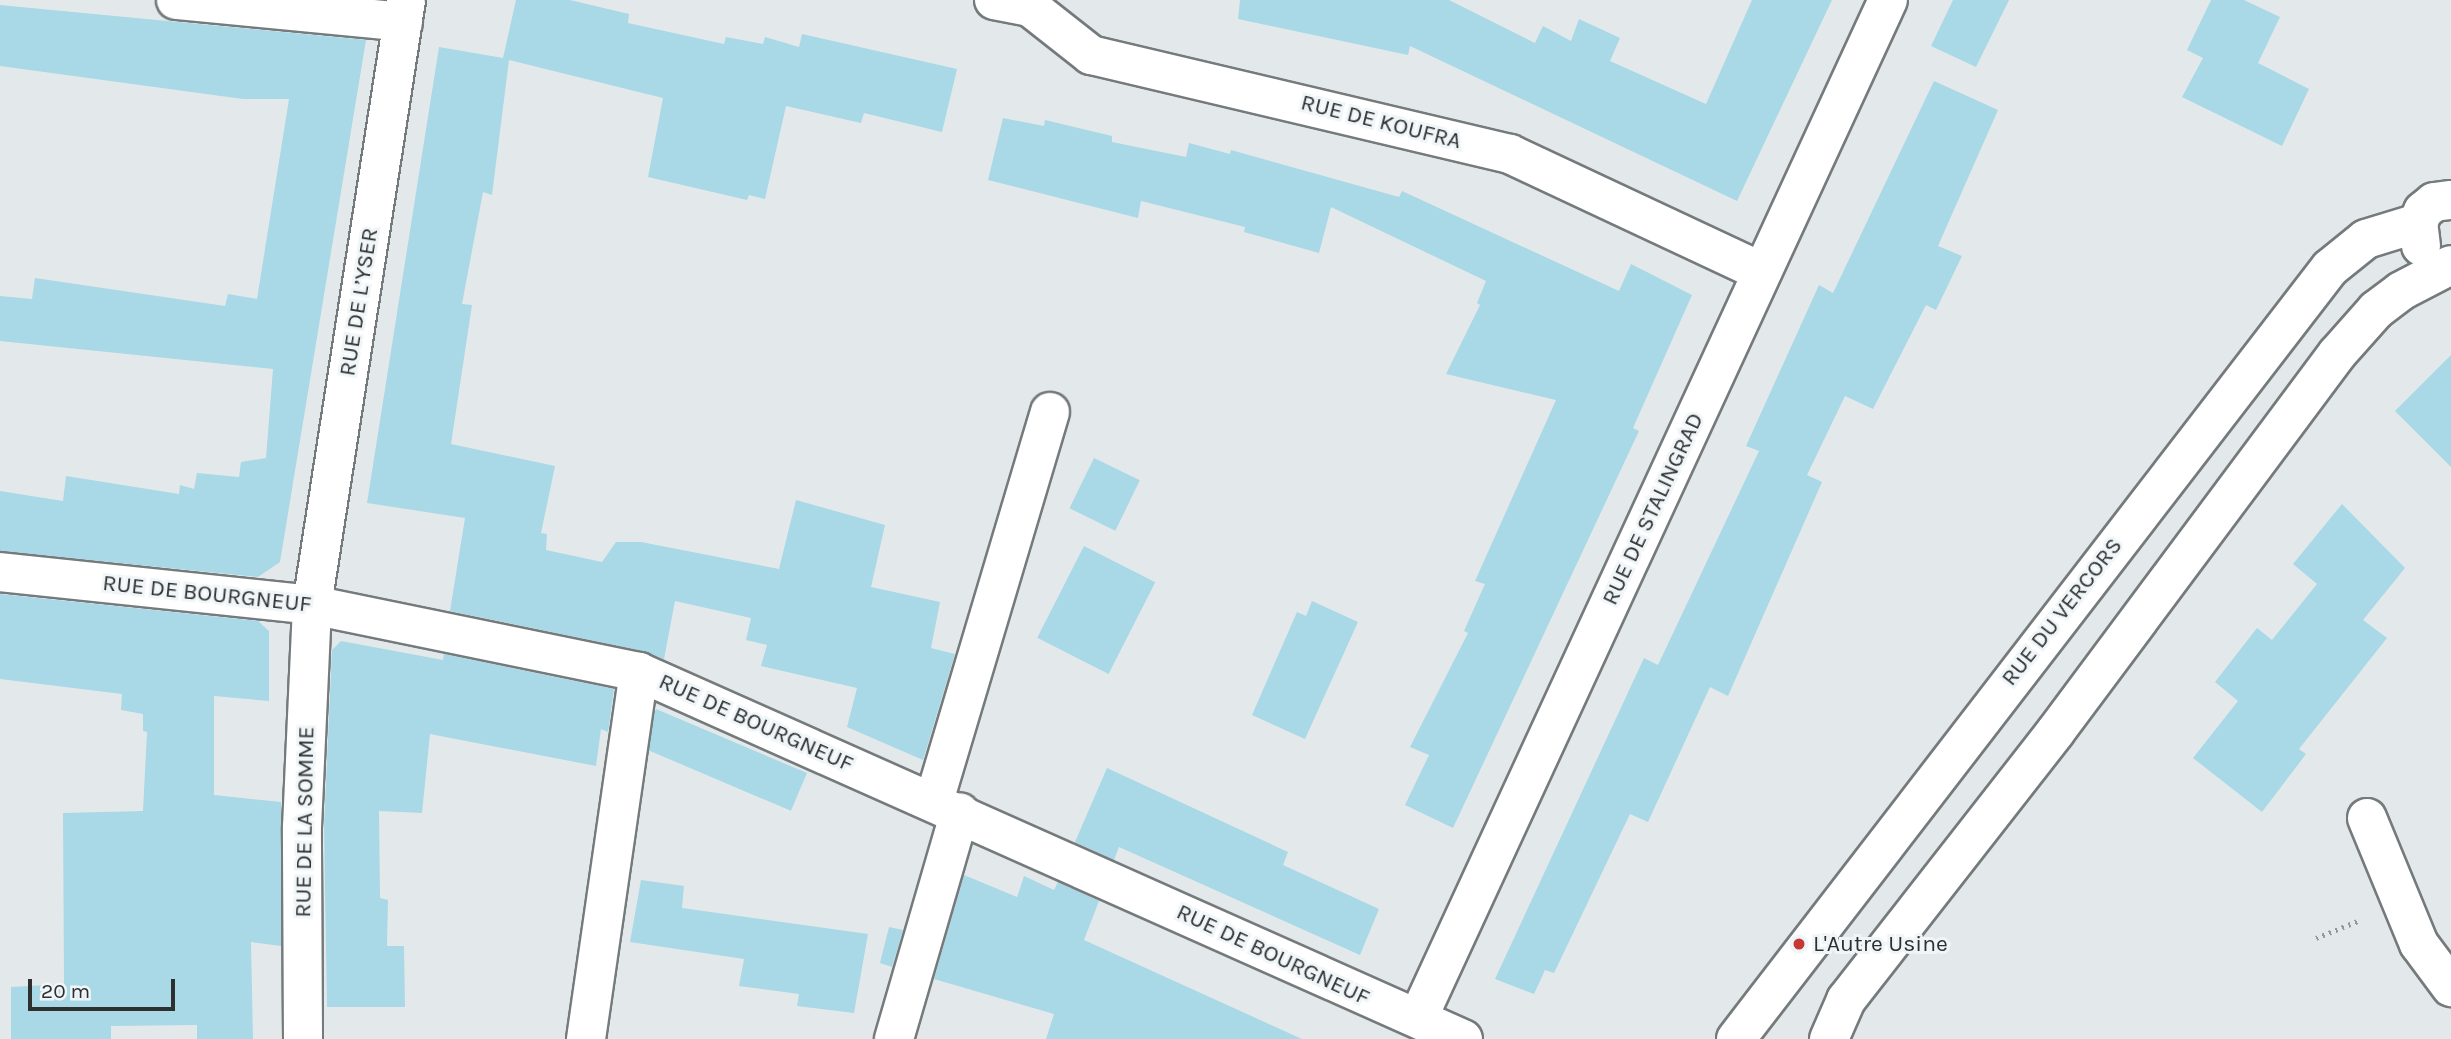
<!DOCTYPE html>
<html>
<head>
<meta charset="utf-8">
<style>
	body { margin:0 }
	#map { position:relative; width:2451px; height:1039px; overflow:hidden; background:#e3e9ea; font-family:Karla,sans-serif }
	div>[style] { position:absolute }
	.building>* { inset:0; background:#a9d8e7; transform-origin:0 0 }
	.path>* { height:4.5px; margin-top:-2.25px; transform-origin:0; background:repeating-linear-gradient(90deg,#919696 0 2px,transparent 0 7px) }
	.roads { filter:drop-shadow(2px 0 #757a7c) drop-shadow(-2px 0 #757a7c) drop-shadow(0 2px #757a7c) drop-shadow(0 -2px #757a7c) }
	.minor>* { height:38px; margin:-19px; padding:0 19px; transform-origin:19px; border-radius:19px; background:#fff }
	.dots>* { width:19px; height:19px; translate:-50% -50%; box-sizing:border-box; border:4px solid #f0f6f8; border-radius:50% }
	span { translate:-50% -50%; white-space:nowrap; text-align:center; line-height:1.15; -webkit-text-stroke:6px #f0f6f8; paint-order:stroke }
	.street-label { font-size:23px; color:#2e3030 }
	.poi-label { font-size:23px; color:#2e3030 }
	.left { translate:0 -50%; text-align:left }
	.scale { position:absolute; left:28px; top:979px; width:147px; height:32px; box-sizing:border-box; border:4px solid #2e3030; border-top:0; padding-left:9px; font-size:21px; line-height:24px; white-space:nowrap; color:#2e3030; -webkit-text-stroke:5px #f0f6f8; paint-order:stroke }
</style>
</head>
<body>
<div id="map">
	<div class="building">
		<i style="clip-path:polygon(516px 0,570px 0,629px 14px,628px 23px,724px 44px,726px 37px,763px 44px,765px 37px,799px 47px,802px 34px,957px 69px,942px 132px,864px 113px,861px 123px,786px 106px,765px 199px,749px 195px,747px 200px,648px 177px,663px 98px,509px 60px,492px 195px,483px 192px,462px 304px,472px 305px,451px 444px,555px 466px,541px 533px,547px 534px,546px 550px,602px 562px,616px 542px,641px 542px,779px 569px,796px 500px,885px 525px,871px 587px,940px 602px,931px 648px,955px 654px,923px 760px,847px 727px,857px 688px,761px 666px,767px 645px,746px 640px,751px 618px,675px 601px,664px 659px,643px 651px,450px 611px,465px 518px,367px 503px,439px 47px,503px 58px)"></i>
		<i style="clip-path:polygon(1240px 0,1449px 0,1535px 43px,1543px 26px,1571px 41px,1579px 19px,1620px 38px,1610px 61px,1706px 104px,1752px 0,1832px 0,1737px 201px,1410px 46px,1408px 55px,1238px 19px)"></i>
		<i style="clip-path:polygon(1953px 0,2009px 0,1976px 67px,1931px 46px)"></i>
		<i style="clip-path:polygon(2211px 0,2244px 0,2280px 17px,2258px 63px,2309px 89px,2282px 146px,2182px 97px,2203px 58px,2187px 50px)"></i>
		<i style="clip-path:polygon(0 5px,366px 40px,280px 562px,258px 577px,0 551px,0 491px,63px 501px,66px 476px,179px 494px,180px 485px,194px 489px,197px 473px,239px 477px,241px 462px,266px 458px,273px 369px,0 341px,0 296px,32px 299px,35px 278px,225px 306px,228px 294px,257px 299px,289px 99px,243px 99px,0 66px)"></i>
		<i style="clip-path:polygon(1934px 81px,1998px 110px,1938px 246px,1962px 256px,1936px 310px,1926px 305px,1873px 409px,1845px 396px,1807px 475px,1822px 482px,1728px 696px,1710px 687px,1648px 822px,1630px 814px,1554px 973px,1545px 970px,1534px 994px,1495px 979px,1644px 658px,1658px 665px,1759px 451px,1746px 446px,1819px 285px,1833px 293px)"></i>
		<i style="clip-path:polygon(1003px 118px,1044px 126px,1045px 120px,1112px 136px,1112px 142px,1186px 157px,1189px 143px,1230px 154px,1231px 150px,1399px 197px,1402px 191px,1619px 291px,1631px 264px,1692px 295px,1633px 428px,1639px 431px,1453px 828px,1405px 805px,1429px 755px,1410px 747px,1468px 633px,1464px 631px,1485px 584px,1475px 581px,1556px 400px,1446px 374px,1480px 305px,1477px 303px,1486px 281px,1331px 207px,1319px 253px,1244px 232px,1245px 227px,1141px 201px,1138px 218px,988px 180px)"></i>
		<i style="clip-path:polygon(2451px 355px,2451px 467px,2395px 411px)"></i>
		<i style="left:1094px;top:458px;width:51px;height:56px;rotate:26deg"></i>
		<i style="clip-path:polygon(2342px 504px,2405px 568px,2363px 620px,2387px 638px,2299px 749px,2306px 754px,2262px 812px,2193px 758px,2238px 701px,2215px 682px,2257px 628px,2272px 640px,2317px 584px,2293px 564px)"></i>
		<i style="left:1084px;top:546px;width:80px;height:103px;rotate:27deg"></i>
		<i style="clip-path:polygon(0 594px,258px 621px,269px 631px,269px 701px,214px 696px,214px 795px,281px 802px,281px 946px,251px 942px,253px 1039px,197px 1039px,197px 1025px,111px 1026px,111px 1039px,11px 1039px,11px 987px,64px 984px,63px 813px,143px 811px,147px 732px,143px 731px,143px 714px,121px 710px,122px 694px,0 679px)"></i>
		<i style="clip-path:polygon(1312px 601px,1358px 622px,1305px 739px,1252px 715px,1297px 612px,1306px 616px)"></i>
		<i style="clip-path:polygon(341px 641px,443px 660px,444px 654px,614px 689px,608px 732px,601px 729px,596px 766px,430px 734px,422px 813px,379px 811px,380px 898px,388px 900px,387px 946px,404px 946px,405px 1007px,327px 1007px,324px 827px,332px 650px)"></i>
		<i style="left:656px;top:709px;width:164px;height:41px;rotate:23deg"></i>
		<i style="clip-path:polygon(1107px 768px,1288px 852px,1283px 865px,1379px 909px,1360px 955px,1119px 847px,1114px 860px,1075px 842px)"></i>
		<i style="clip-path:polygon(964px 875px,1017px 897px,1024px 876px,1054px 890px,1058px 882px,1099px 901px,1084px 940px,1302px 1039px,1046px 1039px,1054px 1014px,934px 979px)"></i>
		<i style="clip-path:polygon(641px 880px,684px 886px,682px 908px,868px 934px,854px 1013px,797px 1006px,799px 994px,739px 986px,744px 959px,630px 942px)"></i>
		<i style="clip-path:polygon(889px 927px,903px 930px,892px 967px,880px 963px)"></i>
	</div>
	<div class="path">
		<i style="left:2316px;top:938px;width:48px;rotate:-22.2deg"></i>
	</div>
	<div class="roads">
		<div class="minor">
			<i style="left:176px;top:0;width:228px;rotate:5.5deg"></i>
			<i style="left:994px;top:0;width:37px;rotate:11deg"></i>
			<i style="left:1030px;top:7px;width:78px;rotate:38.2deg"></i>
			<i style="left:1091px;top:55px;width:431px;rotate:13.3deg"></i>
			<i style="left:1510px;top:154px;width:278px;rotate:25.1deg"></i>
			<i style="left:2421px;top:246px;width:23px;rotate:-97deg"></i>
			<i style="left:2418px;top:223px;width:13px;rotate:-67deg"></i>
			<i style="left:2423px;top:211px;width:14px;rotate:-39deg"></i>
			<i style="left:2434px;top:202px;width:17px;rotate:-7deg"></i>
			<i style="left:0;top:572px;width:314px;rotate:6deg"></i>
			<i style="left:312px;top:605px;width:334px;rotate:11.6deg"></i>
			<i style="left:639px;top:672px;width:902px;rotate:24.01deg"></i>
			<i style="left:934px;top:801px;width:406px;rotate:-73.4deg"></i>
			<i style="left:2367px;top:818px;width:136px;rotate:67.6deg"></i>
			<i style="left:2419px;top:944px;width:54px;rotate:53.3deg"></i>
			<i style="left:1418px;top:1018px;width:1121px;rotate:-65.22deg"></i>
			<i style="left:303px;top:1039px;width:212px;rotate:-90.3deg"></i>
			<i style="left:302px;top:827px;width:222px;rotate:-87.4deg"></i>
			<i style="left:312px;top:605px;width:612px;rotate:-81.17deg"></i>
			<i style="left:586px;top:1039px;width:371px;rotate:-81.8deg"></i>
			<i style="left:894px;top:1039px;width:236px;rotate:-73.8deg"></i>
			<i style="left:1736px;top:1039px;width:973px;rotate:-52.39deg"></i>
			<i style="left:2330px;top:268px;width:46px;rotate:-38.9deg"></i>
			<i style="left:2366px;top:239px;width:54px;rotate:-17.1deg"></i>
			<i style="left:1829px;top:1039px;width:43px;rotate:-66.4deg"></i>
			<i style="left:1846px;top:1000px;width:341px;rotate:-52deg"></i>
			<i style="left:2056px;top:731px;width:470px;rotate:-53.3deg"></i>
			<i style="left:2337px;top:354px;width:59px;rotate:-48.4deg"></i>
			<i style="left:2376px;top:310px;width:31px;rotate:-37deg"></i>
			<i style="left:2401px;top:291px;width:56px;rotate:-27.5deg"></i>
		</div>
	</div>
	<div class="dots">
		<i style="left:1799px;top:944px;background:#c63834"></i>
	</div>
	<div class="street-label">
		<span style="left:1381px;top:122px;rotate:14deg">RUE DE KOUFRA</span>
		<span style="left:359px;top:302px;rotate:-81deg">RUE DE L’YSER</span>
		<span style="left:1653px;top:509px;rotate:-65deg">RUE DE STALINGRAD</span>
		<span style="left:207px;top:594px;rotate:6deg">RUE DE BOURGNEUF</span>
		<span style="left:2062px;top:612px;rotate:-52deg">RUE DU VERCORS</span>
		<span style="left:756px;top:723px;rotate:24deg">RUE DE BOURGNEUF</span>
		<span style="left:305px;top:822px;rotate:-89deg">RUE DE LA SOMME</span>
		<span style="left:1273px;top:955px;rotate:25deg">RUE DE BOURGNEUF</span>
	</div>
	<div class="poi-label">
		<span class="left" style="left:1813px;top:944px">L'Autre Usine</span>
	</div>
	<div class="scale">20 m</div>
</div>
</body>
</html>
